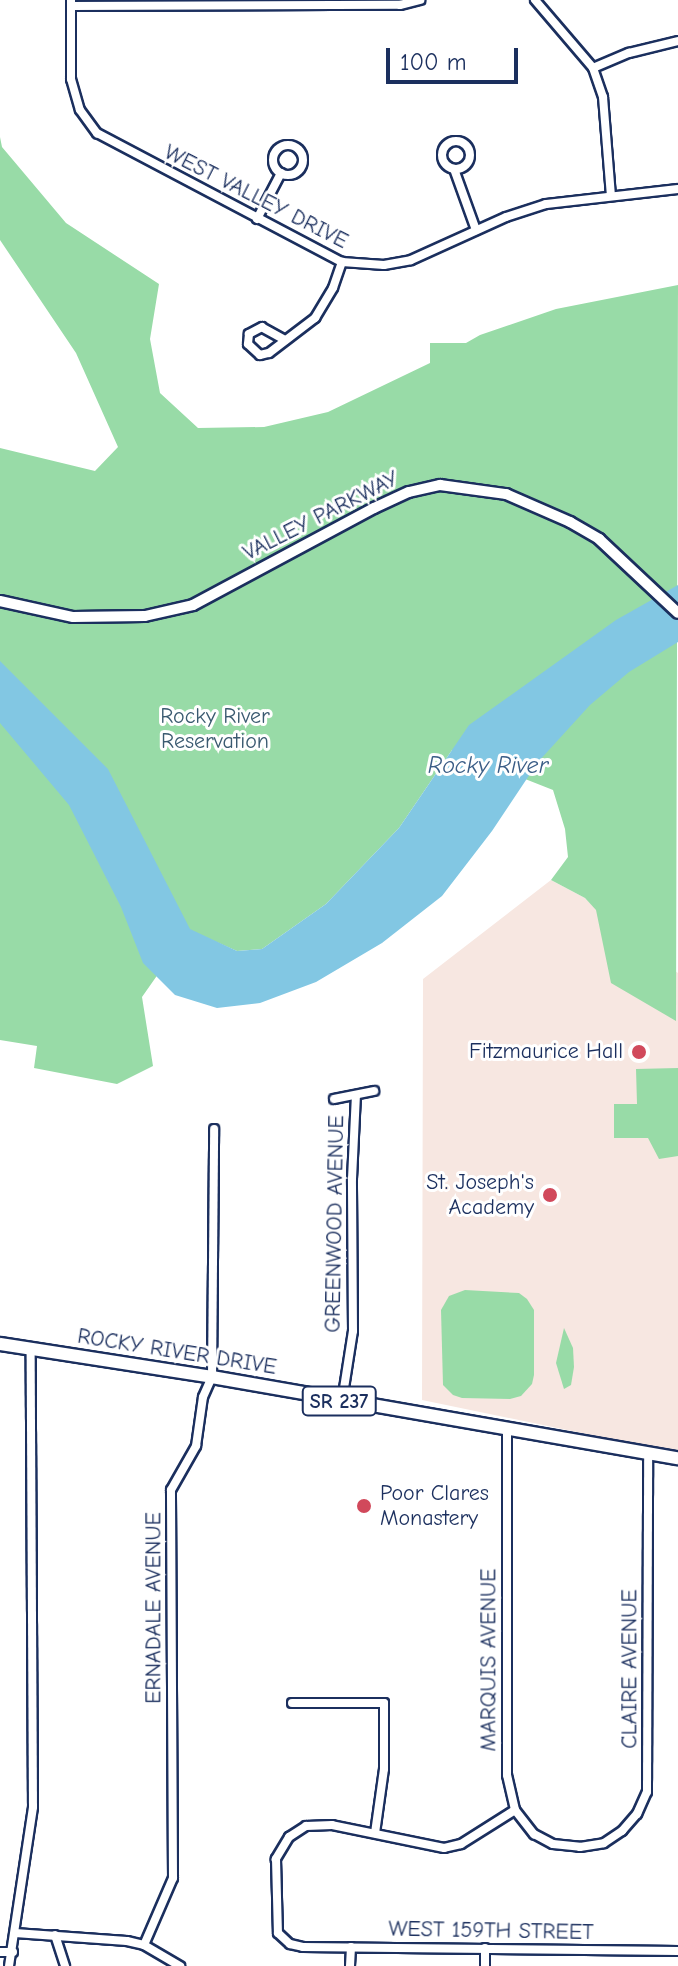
<!DOCTYPE html>
<html>
<head>
<meta charset="utf-8">
<style>
	body { margin:0 }
	#map { position:relative; width:678px; height:1966px; overflow:hidden; background:#fff; font-family:"Comic Neue",sans-serif }
	div>[style] { position:absolute }
	.built>* { inset:0; background:#f7e7e1 }
	.green>* { inset:0; background:#98dba7 }
	.water>* { inset:0; background:#82c7e3 }
	.roads { filter:drop-shadow(2px 0 #1b2f5e) drop-shadow(-2px 0 #1b2f5e) drop-shadow(0 2px #1b2f5e) drop-shadow(0 -2px #1b2f5e) }
	.minor>* { height:8px; margin:-4px; padding:0 4px; transform-origin:4px; border-radius:4px; background:#fff }
	.minor>.ring { margin:-4px; padding:0; box-sizing:content-box; background:none; border:8px solid #fff; border-radius:50% }
	.tertiary>* { height:10px; margin:-5px; padding:0 5px; transform-origin:5px; border-radius:5px; background:#fff }
	.primary>* { height:12px; margin:-6px; padding:0 6px; transform-origin:6px; border-radius:6px; background:#fff }
	.dots>* { width:22px; height:22px; translate:-50% -50%; box-sizing:border-box; border:4px solid #fff; border-radius:50% }
	span { translate:-50% -50%; white-space:nowrap; text-align:center; line-height:1.15; -webkit-text-stroke:6px #fff; paint-order:stroke }
	.shield-label span { padding:2px 6px; background:#fff; border:2px solid; border-radius:6px; -webkit-text-stroke-width:0 }
	.shield-label { font-size:20px; color:#1b2f5e; font-weight:700 }
	.street-label { font-size:22px; color:#1b2f5e }
	.park-label { font-size:22px; color:#3a5a70 }
	.poi-label { font-size:22px; color:#1b2f5e }
	.right { translate:-100% -50%; text-align:right }
	.left { translate:0 -50%; text-align:left }
	.water-label { font-size:24px; color:#3a5d86; font-style:italic }
	.scale { position:absolute; left:386px; top:48px; width:132px; height:36px; box-sizing:border-box; border:4px solid #1b2f5e; border-top:0; padding-left:10px; font-size:24px; line-height:28px; white-space:nowrap; color:#1b2f5e; -webkit-text-stroke:6px #fff; paint-order:stroke }
</style>
</head>
<body>
<div id="map">
	<div class="built">
		<i style="clip-path:polygon(551px 880px,585px 898px,621px 935px,678px 973px,678px 1453px,422px 1400px,423px 979px)"></i>
	</div>
	<div class="green">
		<i style="clip-path:polygon(0 137px,2px 147px,66px 223px,159px 284px,150px 339px,160px 393px,198px 428px,264px 427px,328px 412px,430px 363px,430px 343px,466px 343px,480px 335px,556px 309px,678px 285px,676px 1021px,611px 983px,596px 910px,585px 898px,551px 880px,568px 857px,565px 829px,553px 790px,452px 750px,399px 828px,326px 904px,262px 949px,237px 951px,189px 930px,142px 997px,153px 1066px,117px 1084px,34px 1068px,37px 1046px,0 1040px,0 448px,95px 471px,118px 447px,76px 353px,0 240px)"></i>
		<i style="clip-path:polygon(678px 1068px,678px 1156px,659px 1159px,648px 1138px,614px 1138px,614px 1104px,637px 1104px,636px 1069px)"></i>
		<i style="clip-path:polygon(465px 1290px,519px 1293px,527px 1299px,534px 1310px,534px 1375px,532px 1384px,521px 1396px,510px 1399px,462px 1398px,453px 1395px,443px 1385px,441px 1310px,449px 1296px)"></i>
		<i style="clip-path:polygon(564px 1328px,573px 1348px,574px 1367px,571px 1385px,564px 1389px,556px 1363px)"></i>
	</div>
	<div class="water">
		<i style="clip-path:polygon(678px 585px,678px 642px,629px 672px,590px 705px,538px 762px,492px 831px,442px 896px,382px 943px,316px 982px,260px 1003px,217px 1008px,175px 995px,143px 963px,121px 907px,69px 805px,0 723px,0 661px,108px 769px,190px 929px,237px 951px,262px 949px,326px 904px,399px 828px,469px 725px,616px 620px)"></i>
	</div>
	<div class="roads">
		<div class="minor">
			<i style="left:71px;top:0;width:79px;rotate:90deg"></i>
			<i style="left:71px;top:79px;width:32px;rotate:74deg"></i>
			<i style="left:80px;top:110px;width:29px;rotate:54deg"></i>
			<i style="left:97px;top:133px;width:277px;rotate:27.8deg"></i>
			<i style="left:342px;top:262px;width:42px;rotate:4.1deg"></i>
			<i style="left:384px;top:265px;width:27px;rotate:-10deg"></i>
			<i style="left:411px;top:260px;width:104px;rotate:-24.4deg"></i>
			<i style="left:506px;top:217px;width:42px;rotate:-18deg"></i>
			<i style="left:546px;top:204px;width:133px;rotate:-6.5deg"></i>
			<i style="left:535px;top:0;width:89px;rotate:49.5deg"></i>
			<i style="left:593px;top:68px;width:31px;rotate:71deg"></i>
			<i style="left:603px;top:97px;width:99px;rotate:85.4deg"></i>
			<i style="left:71px;top:6px;width:329px;rotate:-0.2deg"></i>
			<i style="left:400px;top:5px;width:21px;rotate:-14deg"></i>
			<i style="left:593px;top:68px;width:39px;rotate:-23deg"></i>
			<i style="left:629px;top:53px;width:50px;rotate:-13.8deg"></i>
			<i class="ring" style="left:442px;top:141px;width:20px;height:20px"></i>
			<i class="ring" style="left:273px;top:145px;width:22px;height:22px"></i>
			<i style="left:454px;top:169px;width:65px;rotate:70.2deg"></i>
			<i style="left:257px;top:219px;width:52px;rotate:-62.4deg"></i>
			<i style="left:285px;top:340px;width:26px;rotate:-151deg"></i>
			<i style="left:262px;top:327px;width:15px;rotate:152deg"></i>
			<i style="left:249px;top:334px;width:10px;rotate:96deg"></i>
			<i style="left:248px;top:344px;width:16px;rotate:43deg"></i>
			<i style="left:260px;top:355px;width:9px;rotate:-13deg"></i>
			<i style="left:269px;top:353px;width:58px;rotate:-37.3deg"></i>
			<i style="left:315px;top:318px;width:35px;rotate:-59deg"></i>
			<i style="left:333px;top:288px;width:28px;rotate:-71deg"></i>
			<i style="left:334px;top:1099px;width:41px;rotate:-11.3deg"></i>
			<i style="left:342px;top:1401px;width:71px;rotate:-81.1deg"></i>
			<i style="left:353px;top:1331px;width:152px;rotate:-90.4deg"></i>
			<i style="left:352px;top:1179px;width:84px;rotate:-87.3deg"></i>
			<i style="left:507px;top:1429px;width:346px;rotate:90deg"></i>
			<i style="left:507px;top:1775px;width:36px;rotate:77deg"></i>
			<i style="left:515px;top:1810px;width:31px;rotate:52deg"></i>
			<i style="left:534px;top:1834px;width:21px;rotate:28deg"></i>
			<i style="left:553px;top:1844px;width:27px;rotate:6deg"></i>
			<i style="left:580px;top:1847px;width:24px;rotate:-9deg"></i>
			<i style="left:604px;top:1843px;width:22px;rotate:-34deg"></i>
			<i style="left:622px;top:1831px;width:23px;rotate:-49deg"></i>
			<i style="left:637px;top:1814px;width:24px;rotate:-66deg"></i>
			<i style="left:647px;top:1792px;width:339px;rotate:-89.8deg"></i>
			<i style="left:292px;top:1703px;width:92px"></i>
			<i style="left:384px;top:1703px;width:66px;rotate:90deg"></i>
			<i style="left:384px;top:1769px;width:65px;rotate:98deg"></i>
			<i style="left:515px;top:1810px;width:64px;rotate:147.8deg"></i>
			<i style="left:461px;top:1844px;width:17px;rotate:167deg"></i>
			<i style="left:444px;top:1848px;width:114px;rotate:-168.4deg"></i>
			<i style="left:332px;top:1825px;width:26px;rotate:178deg"></i>
			<i style="left:306px;top:1826px;width:20px;rotate:147deg"></i>
			<i style="left:289px;top:1837px;width:26px;rotate:121deg"></i>
			<i style="left:276px;top:1859px;width:74px;rotate:88.5deg"></i>
			<i style="left:278px;top:1933px;width:16px;rotate:43deg"></i>
			<i style="left:290px;top:1944px;width:13px;rotate:13deg"></i>
			<i style="left:303px;top:1947px;width:375px;rotate:0.6deg"></i>
			<i style="left:15px;top:1933px;width:112px;rotate:4.1deg"></i>
			<i style="left:127px;top:1941px;width:17px;rotate:13deg"></i>
			<i style="left:144px;top:1945px;width:42px;rotate:30.3deg"></i>
			<i style="left:55px;top:1935px;width:33px;rotate:72deg"></i>
			<i style="left:144px;top:1945px;width:73px;rotate:-66.6deg"></i>
			<i style="left:173px;top:1878px;width:388px;rotate:-90.3deg"></i>
			<i style="left:171px;top:1490px;width:51px;rotate:-60.4deg"></i>
			<i style="left:196px;top:1446px;width:49px;rotate:-81.9deg"></i>
			<i style="left:203px;top:1397px;width:22px;rotate:-66deg"></i>
			<i style="left:212px;top:1377px;width:248px;rotate:-89.5deg"></i>
			<i style="left:485px;top:1948px;width:18px;rotate:90deg"></i>
			<i style="left:0;top:1952px;width:13px"></i>
			<i style="left:9px;top:1966px;width:161px;rotate:-81.4deg"></i>
			<i style="left:33px;top:1807px;width:458px;rotate:-90.3deg"></i>
			<i style="left:350px;top:1966px;width:19px;rotate:-87deg"></i>
		</div>
		<div class="tertiary">
			<i style="left:0;top:601px;width:75px;rotate:12.4deg"></i>
			<i style="left:73px;top:617px;width:72px;rotate:-0.8deg"></i>
			<i style="left:145px;top:616px;width:49px;rotate:-12.9deg"></i>
			<i style="left:193px;top:605px;width:205px;rotate:-28.2deg"></i>
			<i style="left:374px;top:508px;width:38px;rotate:-25deg"></i>
			<i style="left:409px;top:492px;width:32px;rotate:-13deg"></i>
			<i style="left:440px;top:485px;width:67px;rotate:7.8deg"></i>
			<i style="left:506px;top:494px;width:70px;rotate:23.6deg"></i>
			<i style="left:570px;top:522px;width:34px;rotate:30deg"></i>
			<i style="left:599px;top:539px;width:108px;rotate:43.1deg"></i>
		</div>
		<div class="primary">
			<i style="left:0;top:1344px;width:215px;rotate:8.8deg"></i>
			<i style="left:212px;top:1377px;width:473px;rotate:9.9deg"></i>
		</div>
	</div>
	<div class="dots">
		<i style="left:639px;top:1052px;background:#d1495b"></i>
		<i style="left:550px;top:1195px;background:#d1495b"></i>
		<i style="left:364px;top:1506px;background:#d1495b"></i>
	</div>
	<div class="shield-label">
		<span style="left:339px;top:1401px">SR 237</span>
	</div>
	<div class="street-label">
		<span style="left:256px;top:197px;rotate:27deg">WEST VALLEY DRIVE</span>
		<span style="left:321px;top:516px;rotate:-27deg">VALLEY PARKWAY</span>
		<span style="left:335px;top:1224px;rotate:-89deg">GREENWOOD AVENUE</span>
		<span style="left:177px;top:1352px;rotate:9deg">ROCKY RIVER DRIVE</span>
		<span style="left:154px;top:1608px;rotate:-90deg">ERNADALE AVENUE</span>
		<span style="left:489px;top:1660px;rotate:-90deg">MARQUIS AVENUE</span>
		<span style="left:630px;top:1669px;rotate:-90deg">CLAIRE AVENUE</span>
		<span style="left:491px;top:1931px;rotate:1deg">WEST 159TH STREET</span>
	</div>
	<div class="park-label">
		<span style="left:215px;top:729px">Rocky River<br>Reservation</span>
	</div>
	<div class="poi-label">
		<span class="right" style="left:623px;top:1052px">Fitzmaurice Hall</span>
		<span class="right" style="left:534px;top:1195px">St. Joseph's<br>Academy</span>
		<span class="left" style="left:380px;top:1506px">Poor Clares<br>Monastery</span>
	</div>
	<div class="water-label">
		<span style="left:488px;top:766px">Rocky River</span>
	</div>
	<div class="scale">100 m</div>
</div>
</body>
</html>
